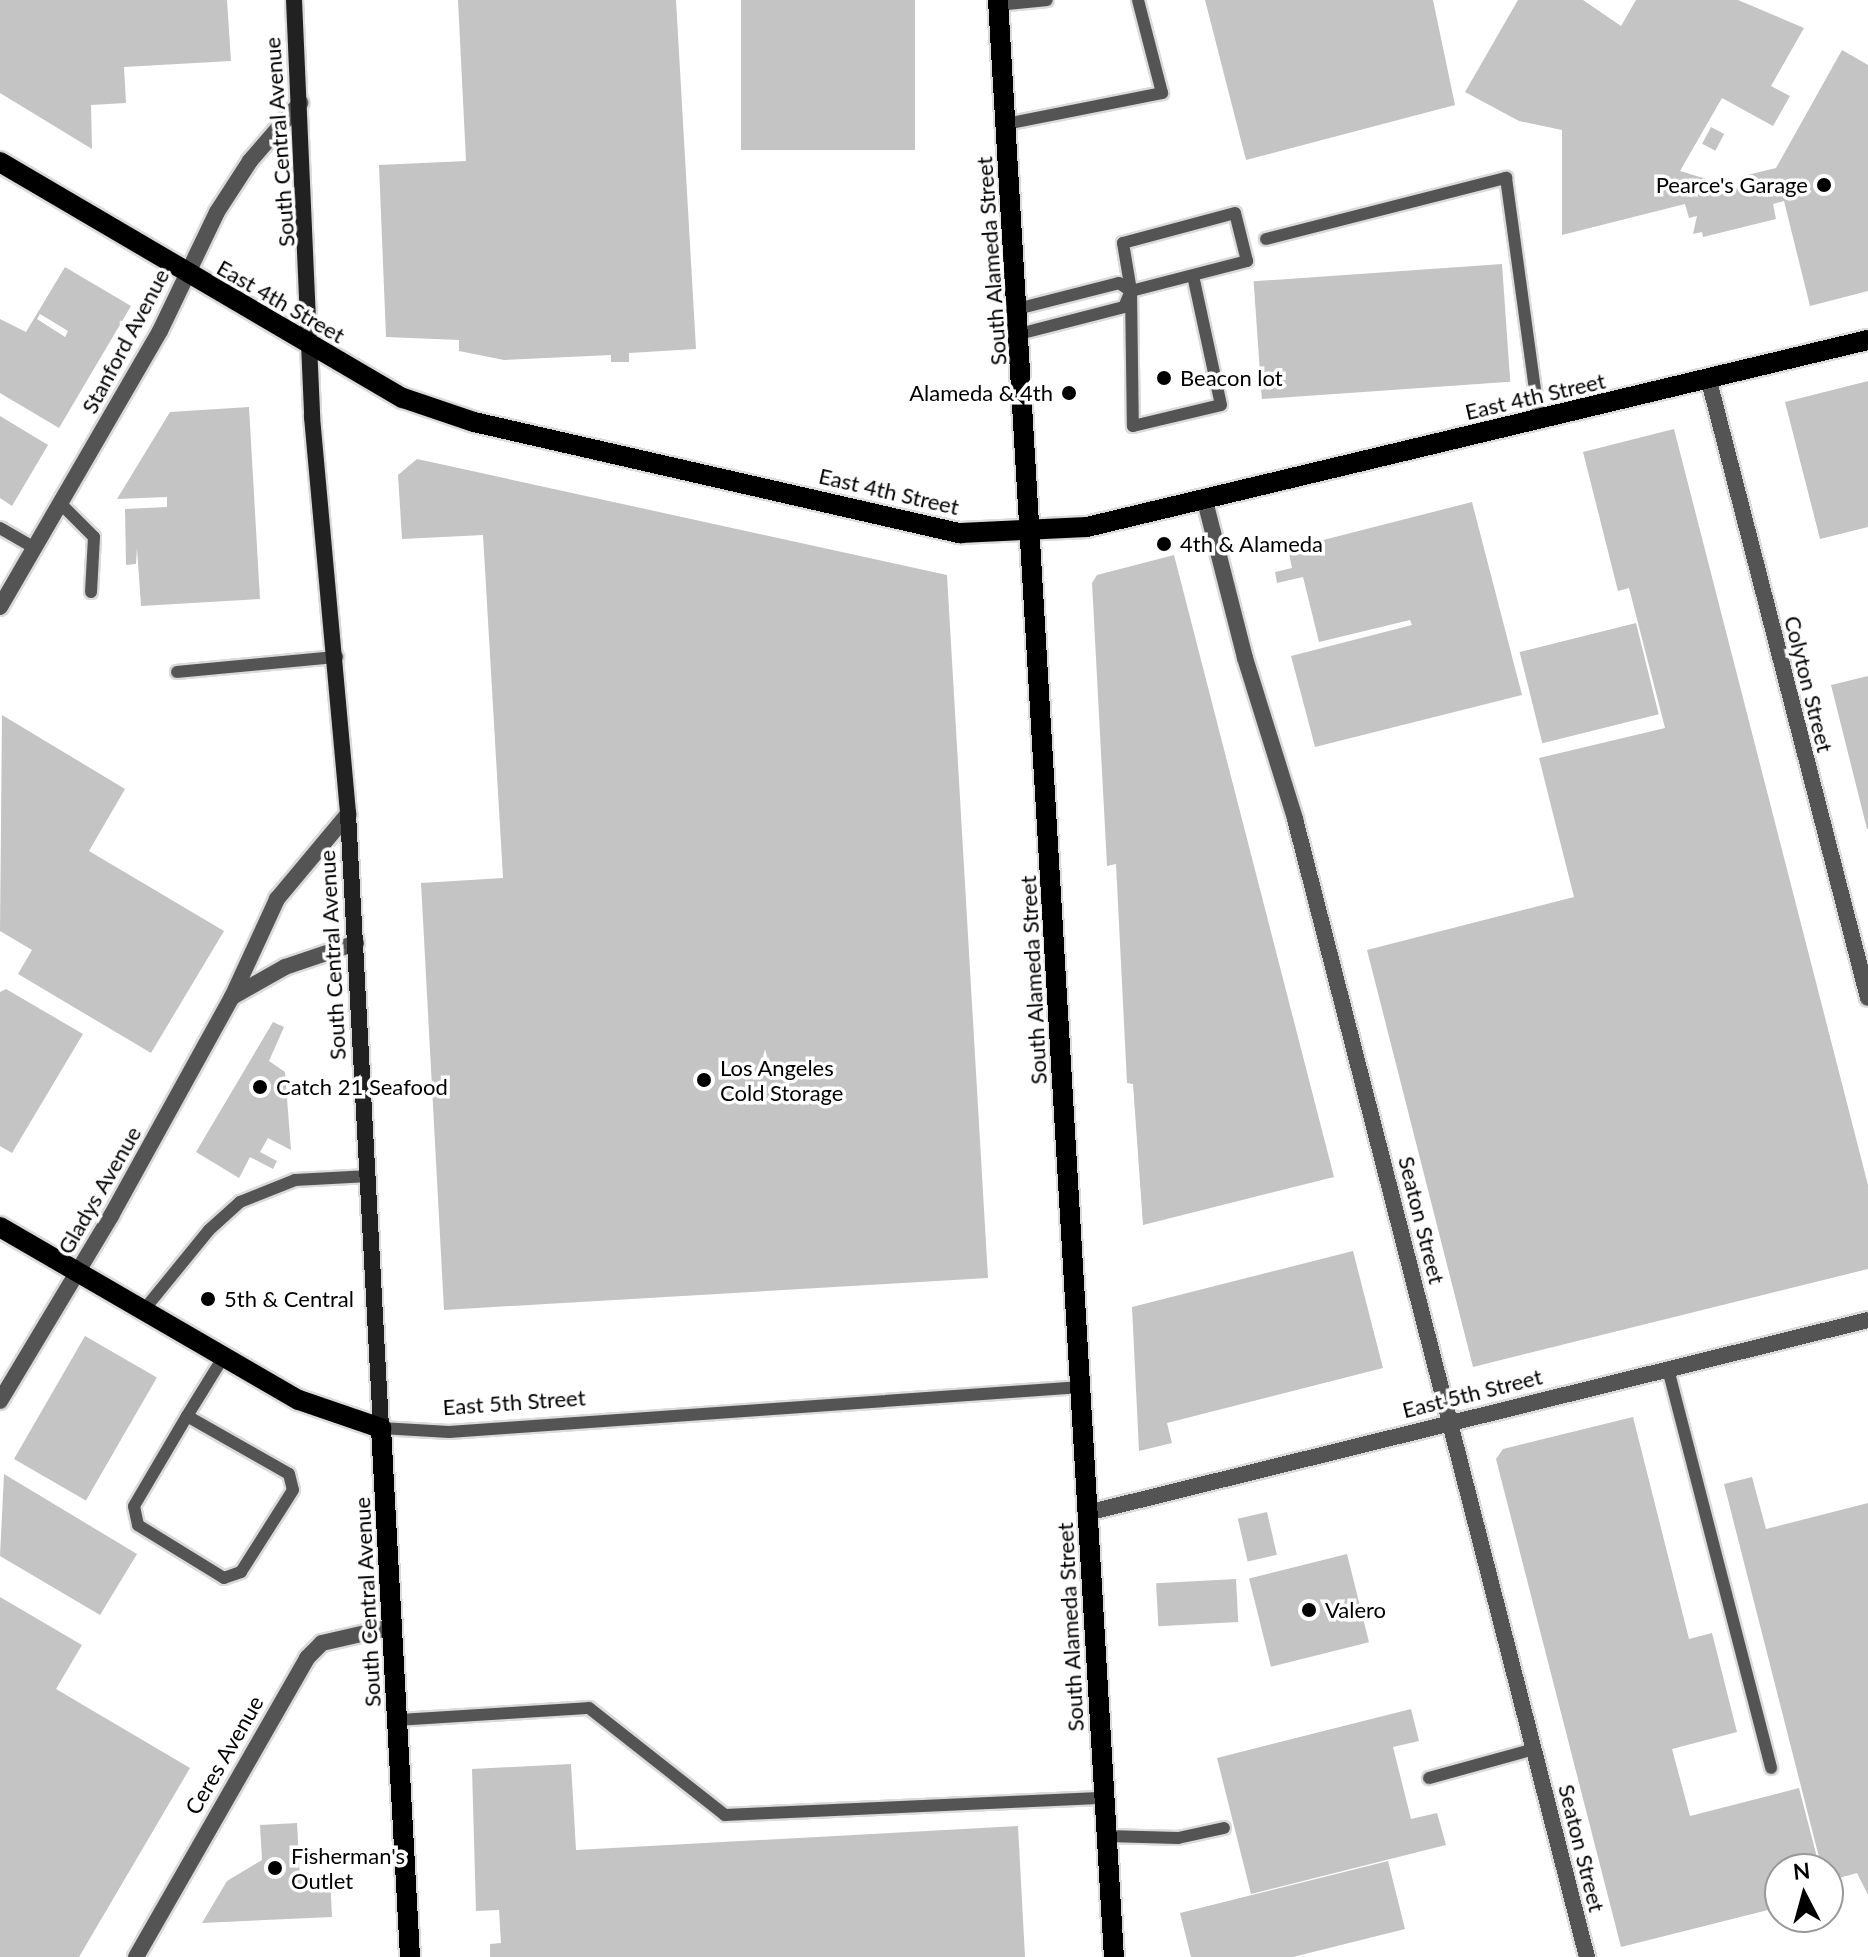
<!DOCTYPE html>
<html>
<head>
<meta charset="utf-8">
<style>
	body { margin:0 }
	#map { position:relative; width:1868px; height:1957px; overflow:hidden; background:#fff; font-family:Lato,sans-serif }
	div>[style] { position:absolute }
	.building>* { inset:0; background:#c4c4c4; transform-origin:0 0 }
	.roads { filter:drop-shadow(2px 0 #dbdbdb) drop-shadow(-2px 0 #dbdbdb) drop-shadow(0 2px #dbdbdb) drop-shadow(0 -2px #dbdbdb) }
	.service>* { height:12px; margin:-6px; padding:0 6px; transform-origin:6px; border-radius:6px; background:#545454 }
	.minor>* { height:16px; margin:-8px; padding:0 8px; transform-origin:8px; border-radius:8px; background:#545454 }
	.secondary>* { height:16px; margin:-8px; padding:0 8px; transform-origin:8px; border-radius:8px; background:#212121 }
	.primary>* { height:20px; margin:-10px; padding:0 10px; transform-origin:10px; border-radius:10px; background:#000 }
	.dots>* { width:22px; height:22px; translate:-50% -50%; box-sizing:border-box; border:4px solid #fff; border-radius:50% }
	span { translate:-50% -50%; white-space:nowrap; text-align:center; line-height:1.15; -webkit-text-stroke:7px #fff; paint-order:stroke }
	.street-label { font-size:22px; color:#000 }
	.poi-label { font-size:22px; color:#000 }
	.right { translate:-100% -50%; text-align:right }
	.left { translate:0 -50%; text-align:left }
	.north { position:absolute; left:1764px; top:1853px; width:80px; height:80px; box-sizing:border-box; background:#fff; border:2px solid #999; border-radius:50%; rotate:354deg; font-size:22px; font-weight:700; line-height:32px; text-align:center; color:#000 }
	.north::after { content:''; display:block; margin:auto; width:28px; height:36px; background:#000; clip-path:polygon(50% 0,100% 100%,50% 72%,0 100%) }
</style>
</head>
<body>
<div id="map">
	<div class="building">
		<i style="clip-path:polygon(0 0,227px 0,231px 61px,124px 67px,126px 103px,91px 105px,92px 149px,0 93px)"></i>
		<i style="clip-path:polygon(458px 0,676px 0,696px 349px,629px 353px,629px 362px,611px 362px,611px 355px,504px 360px,459px 351px,459px 340px,386px 337px,379px 165px,466px 161px)"></i>
		<i style="left:741px;top:0;width:174px;height:150px"></i>
		<i style="clip-path:polygon(1205px 0,1433px 0,1455px 105px,1246px 160px)"></i>
		<i style="clip-path:polygon(1518px 0,1583px 0,1621px 26px,1636px 0,1738px 0,1804px 28px,1771px 86px,1790px 96px,1773px 126px,1722px 98px,1680px 171px,1739px 189px,1747px 175px,1776px 168px,1842px 50px,1868px 65px,1868px 291px,1810px 306px,1784px 201px,1773px 204px,1776px 219px,1703px 237px,1702px 232px,1693px 234px,1697px 216px,1689px 218px,1685px 204px,1562px 235px,1562px 130px,1519px 121px,1465px 92px)"></i>
		<i style="left:1711px;top:127px;width:15px;height:19px;rotate:28deg"></i>
		<i style="left:1502px;top:264px;width:118px;height:249px;rotate:86deg"></i>
		<i style="clip-path:polygon(evenodd,65px 267px,131px 306px,59px 428px,0 393px,0 319px,26px 332px,65px 267px,40px 314px,68px 331px,65px 337px,37px 319px,40px 314px)"></i>
		<i style="clip-path:polygon(1868px 381px,1868px 527px,1820px 539px,1785px 402px)"></i>
		<i style="clip-path:polygon(249px 407px,260px 599px,141px 606px,137px 548px,136px 564px,126px 565px,125px 509px,167px 507px,167px 497px,117px 499px,170px 412px)"></i>
		<i style="clip-path:polygon(0 416px,48px 445px,12px 506px,0 498px)"></i>
		<i style="clip-path:polygon(1674px 429px,1868px 1185px,1868px 1269px,1473px 1367px,1367px 950px,1574px 897px,1539px 758px,1665px 728px,1629px 588px,1618px 591px,1583px 452px)"></i>
		<i style="clip-path:polygon(417px 459px,947px 575px,988px 1278px,444px 1310px,421px 883px,503px 878px,483px 535px,402px 539px,398px 475px)"></i>
		<i style="clip-path:polygon(1472px 502px,1522px 695px,1315px 747px,1291px 656px,1412px 625px,1410px 620px,1319px 642px,1303px 577px,1277px 583px,1275px 572px,1292px 568px,1288px 549px)"></i>
		<i style="clip-path:polygon(1174px 555px,1334px 1177px,1143px 1225px,1133px 1084px,1127px 1083px,1116px 864px,1107px 866px,1092px 583px,1097px 575px)"></i>
		<i style="left:1636px;top:623px;width:94px;height:120px;rotate:76deg"></i>
		<i style="clip-path:polygon(1868px 676px,1868px 829px,1867px 829px,1831px 685px)"></i>
		<i style="clip-path:polygon(2px 715px,125px 789px,89px 851px,224px 931px,151px 1053px,18px 974px,32px 950px,0 931px)"></i>
		<i style="clip-path:polygon(6px 989px,83px 1034px,12px 1153px,0 1146px,0 992px)"></i>
		<i style="clip-path:polygon(273px 1022px,284px 1027px,269px 1061px,285px 1072px,291px 1150px,268px 1138px,260px 1152px,277px 1161px,273px 1169px,250px 1157px,239px 1178px,196px 1152px)"></i>
		<i style="clip-path:polygon(1353px 1251px,1383px 1368px,1167px 1423px,1172px 1443px,1139px 1451px,1132px 1307px)"></i>
		<i style="left:85px;top:1336px;width:83px;height:142px;rotate:30deg"></i>
		<i style="clip-path:polygon(1633px 1417px,1689px 1639px,1712px 1633px,1737px 1732px,1672px 1749px,1690px 1816px,1799px 1788px,1820px 1869px,1780px 1869px,1780px 1907px,1621px 1947px,1496px 1459px,1503px 1449px)"></i>
		<i style="clip-path:polygon(4px 1474px,137px 1554px,100px 1615px,0 1556px)"></i>
		<i style="clip-path:polygon(1752px 1477px,1766px 1529px,1868px 1503px,1868px 1895px,1857px 1873px,1828px 1881px,1828px 1869px,1822px 1869px,1724px 1484px)"></i>
		<i style="left:1267px;top:1512px;width:44px;height:30px;rotate:77deg"></i>
		<i style="left:1347px;top:1554px;width:91px;height:101px;rotate:76deg"></i>
		<i style="left:1236px;top:1579px;width:43px;height:80px;rotate:87deg"></i>
		<i style="clip-path:polygon(0 1597px,82px 1645px,56px 1689px,190px 1768px,79px 1957px,0 1957px)"></i>
		<i style="clip-path:polygon(1411px 1709px,1419px 1741px,1393px 1747px,1411px 1819px,1437px 1813px,1446px 1845px,1251px 1894px,1217px 1758px)"></i>
		<i style="clip-path:polygon(571px 1764px,576px 1850px,1018px 1826px,1025px 1957px,490px 1957px,490px 1944px,501px 1943px,499px 1910px,476px 1911px,472px 1769px)"></i>
		<i style="clip-path:polygon(297px 1823px,300px 1878px,330px 1876px,332px 1917px,202px 1923px,227px 1881px,262px 1860px,260px 1825px)"></i>
		<i style="clip-path:polygon(1388px 1861px,1405px 1929px,1293px 1957px,1191px 1957px,1180px 1913px)"></i>
	</div>
	<div class="roads">
		<div class="service">
			<i style="left:998px;top:5px;width:49px;rotate:-5.8deg"></i>
			<i style="left:1006px;top:124px;width:159px;rotate:-11.2deg"></i>
			<i style="left:1162px;top:93px;width:96px;rotate:-104.5deg"></i>
			<i style="left:1266px;top:239px;width:248px;rotate:-14.3deg"></i>
			<i style="left:1506px;top:178px;width:244px;rotate:82.2deg"></i>
			<i style="left:1017px;top:309px;width:105px;rotate:-14.3deg"></i>
			<i style="left:1119px;top:283px;width:14px;rotate:34deg"></i>
			<i style="left:1131px;top:291px;width:120px;rotate:-14.5deg"></i>
			<i style="left:1247px;top:261px;width:49px;rotate:-104deg"></i>
			<i style="left:1235px;top:213px;width:116px;rotate:165deg"></i>
			<i style="left:1123px;top:243px;width:49px;rotate:80.5deg"></i>
			<i style="left:1131px;top:291px;width:135px;rotate:89.2deg"></i>
			<i style="left:1133px;top:426px;width:90px;rotate:-13.4deg"></i>
			<i style="left:1221px;top:405px;width:132px;rotate:-102.2deg"></i>
			<i style="left:1019px;top:334px;width:108px;rotate:-14.4deg"></i>
			<i style="left:1124px;top:307px;width:15px;rotate:-67deg"></i>
			<i style="left:60px;top:503px;width:48px;rotate:45deg"></i>
			<i style="left:94px;top:537px;width:55px;rotate:93.1deg"></i>
			<i style="left:0;top:528px;width:39px;rotate:30deg"></i>
			<i style="left:177px;top:672px;width:161px;rotate:-5.4deg"></i>
			<i style="left:143px;top:1311px;width:104px;rotate:-50.8deg"></i>
			<i style="left:209px;top:1230px;width:42px;rotate:-42.1deg"></i>
			<i style="left:240px;top:1202px;width:59px;rotate:-21.8deg"></i>
			<i style="left:295px;top:1180px;width:74px;rotate:-3.1deg"></i>
			<i style="left:1668px;top:1369px;width:412px;rotate:75.5deg"></i>
			<i style="left:187px;top:1416px;width:117px;rotate:29.6deg"></i>
			<i style="left:289px;top:1474px;width:16px;rotate:76deg"></i>
			<i style="left:293px;top:1490px;width:97px;rotate:122.4deg"></i>
			<i style="left:241px;top:1572px;width:18px;rotate:161deg"></i>
			<i style="left:224px;top:1578px;width:101px;rotate:-148.4deg"></i>
			<i style="left:138px;top:1525px;width:19px;rotate:-102deg"></i>
			<i style="left:134px;top:1506px;width:104px;rotate:-59.5deg"></i>
			<i style="left:187px;top:1416px;width:70px;rotate:-58.3deg"></i>
			<i style="left:381px;top:1428px;width:68px;rotate:3.4deg"></i>
			<i style="left:449px;top:1432px;width:634px;rotate:-4.07deg"></i>
			<i style="left:398px;top:1720px;width:191px;rotate:-3.6deg"></i>
			<i style="left:589px;top:1708px;width:173px;rotate:38.2deg"></i>
			<i style="left:725px;top:1815px;width:379px;rotate:-2.6deg"></i>
			<i style="left:1429px;top:1778px;width:109px;rotate:-15.4deg"></i>
			<i style="left:1107px;top:1836px;width:71px;rotate:1.6deg"></i>
			<i style="left:1178px;top:1838px;width:47px;rotate:-12.3deg"></i>
		</div>
		<div class="minor">
			<i style="left:1709px;top:381px;width:637px;rotate:75.55deg"></i>
			<i style="left:1204px;top:497px;width:166px;rotate:75.7deg"></i>
			<i style="left:1245px;top:658px;width:169px;rotate:72.7deg"></i>
			<i style="left:1295px;top:819px;width:1175px;rotate:75.61deg"></i>
			<i style="left:0;top:607px;width:319px;rotate:-59.9deg"></i>
			<i style="left:160px;top:331px;width:132px;rotate:-64.4deg"></i>
			<i style="left:217px;top:212px;width:61px;rotate:-57.1deg"></i>
			<i style="left:250px;top:161px;width:77px;rotate:-49.2deg"></i>
			<i style="left:232px;top:997px;width:61px;rotate:-29.5deg"></i>
			<i style="left:285px;top:967px;width:75px;rotate:-18.7deg"></i>
			<i style="left:0;top:1401px;width:216px;rotate:-59deg"></i>
			<i style="left:111px;top:1216px;width:250px;rotate:-61.1deg"></i>
			<i style="left:232px;top:997px;width:108px;rotate:-65.3deg"></i>
			<i style="left:277px;top:899px;width:111px;rotate:-50.1deg"></i>
			<i style="left:1087px;top:1513px;width:804px;rotate:-13.88deg"></i>
			<i style="left:136px;top:1957px;width:344px;rotate:-60.2deg"></i>
			<i style="left:307px;top:1658px;width:21px;rotate:-45deg"></i>
			<i style="left:322px;top:1643px;width:72px;rotate:-12.9deg"></i>
		</div>
		<div class="secondary">
			<i style="left:294px;top:0;width:417px;rotate:87.5deg"></i>
			<i style="left:312px;top:417px;width:399px;rotate:84.8deg"></i>
			<i style="left:348px;top:814px;width:615px;rotate:86.92deg"></i>
		</div>
		<div class="primary">
			<i style="left:998px;top:0;width:1960px;rotate:86.61deg"></i>
			<i style="left:0;top:162px;width:467px;rotate:30.4deg"></i>
			<i style="left:403px;top:398px;width:75px;rotate:18.7deg"></i>
			<i style="left:474px;top:422px;width:499px;rotate:12.9deg"></i>
			<i style="left:960px;top:533px;width:127px;rotate:-2.7deg"></i>
			<i style="left:1087px;top:527px;width:803px;rotate:-13.47deg"></i>
			<i style="left:0;top:1227px;width:345px;rotate:30.1deg"></i>
			<i style="left:299px;top:1400px;width:87px;rotate:18.9deg"></i>
			<i style="left:381px;top:1428px;width:530px;rotate:86.86deg"></i>
		</div>
	</div>
	<div class="dots">
		<i style="left:1824px;top:185px;background:#000"></i>
		<i style="left:1164px;top:378px;background:#000"></i>
		<i style="left:1069px;top:393px;background:#000"></i>
		<i style="left:1164px;top:544px;background:#000"></i>
		<i style="left:704px;top:1080px;background:#000"></i>
		<i style="left:260px;top:1087px;background:#000"></i>
		<i style="left:208px;top:1299px;background:#000"></i>
		<i style="left:1309px;top:1610px;background:#000"></i>
		<i style="left:275px;top:1868px;background:#000"></i>
	</div>
	<div class="street-label">
		<span style="left:279px;top:142px;rotate:-94deg">South Central Avenue</span>
		<span style="left:991px;top:261px;rotate:-94deg">South Alameda Street</span>
		<span style="left:281px;top:301px;rotate:30deg">East 4th Street</span>
		<span style="left:125px;top:341px;rotate:-62deg">Stanford Avenue</span>
		<span style="left:1535px;top:396px;rotate:-13deg">East 4th Street</span>
		<span style="left:889px;top:491px;rotate:13deg">East 4th Street</span>
		<span style="left:1809px;top:684px;rotate:76deg">Colyton Street</span>
		<span style="left:332px;top:955px;rotate:-93deg">South Central Avenue</span>
		<span style="left:1033px;top:980px;rotate:-93deg">South Alameda Street</span>
		<span style="left:99px;top:1190px;rotate:-60deg">Gladys Avenue</span>
		<span style="left:1422px;top:1220px;rotate:76deg">Seaton Street</span>
		<span style="left:1472px;top:1393px;rotate:-14deg">East 5th Street</span>
		<span style="left:514px;top:1402px;rotate:-4deg">East 5th Street</span>
		<span style="left:367px;top:1602px;rotate:-93deg">South Central Avenue</span>
		<span style="left:1070px;top:1627px;rotate:-93deg">South Alameda Street</span>
		<span style="left:224px;top:1755px;rotate:-60deg">Ceres Avenue</span>
		<span style="left:1582px;top:1848px;rotate:76deg">Seaton Street</span>
	</div>
	<div class="poi-label">
		<span class="right" style="left:1808px;top:185px">Pearce's Garage</span>
		<span class="left" style="left:1180px;top:378px">Beacon lot</span>
		<span class="right" style="left:1053px;top:393px">Alameda &amp; 4th</span>
		<span class="left" style="left:1180px;top:544px">4th &amp; Alameda</span>
		<span class="left" style="left:720px;top:1080px">Los Angeles<br>Cold Storage</span>
		<span class="left" style="left:276px;top:1087px">Catch 21 Seafood</span>
		<span class="left" style="left:224px;top:1299px">5th &amp; Central</span>
		<span class="left" style="left:1325px;top:1610px">Valero</span>
		<span class="left" style="left:291px;top:1868px">Fisherman's<br>Outlet</span>
	</div>
	<div class="north">N</div>
</div>
</body>
</html>
